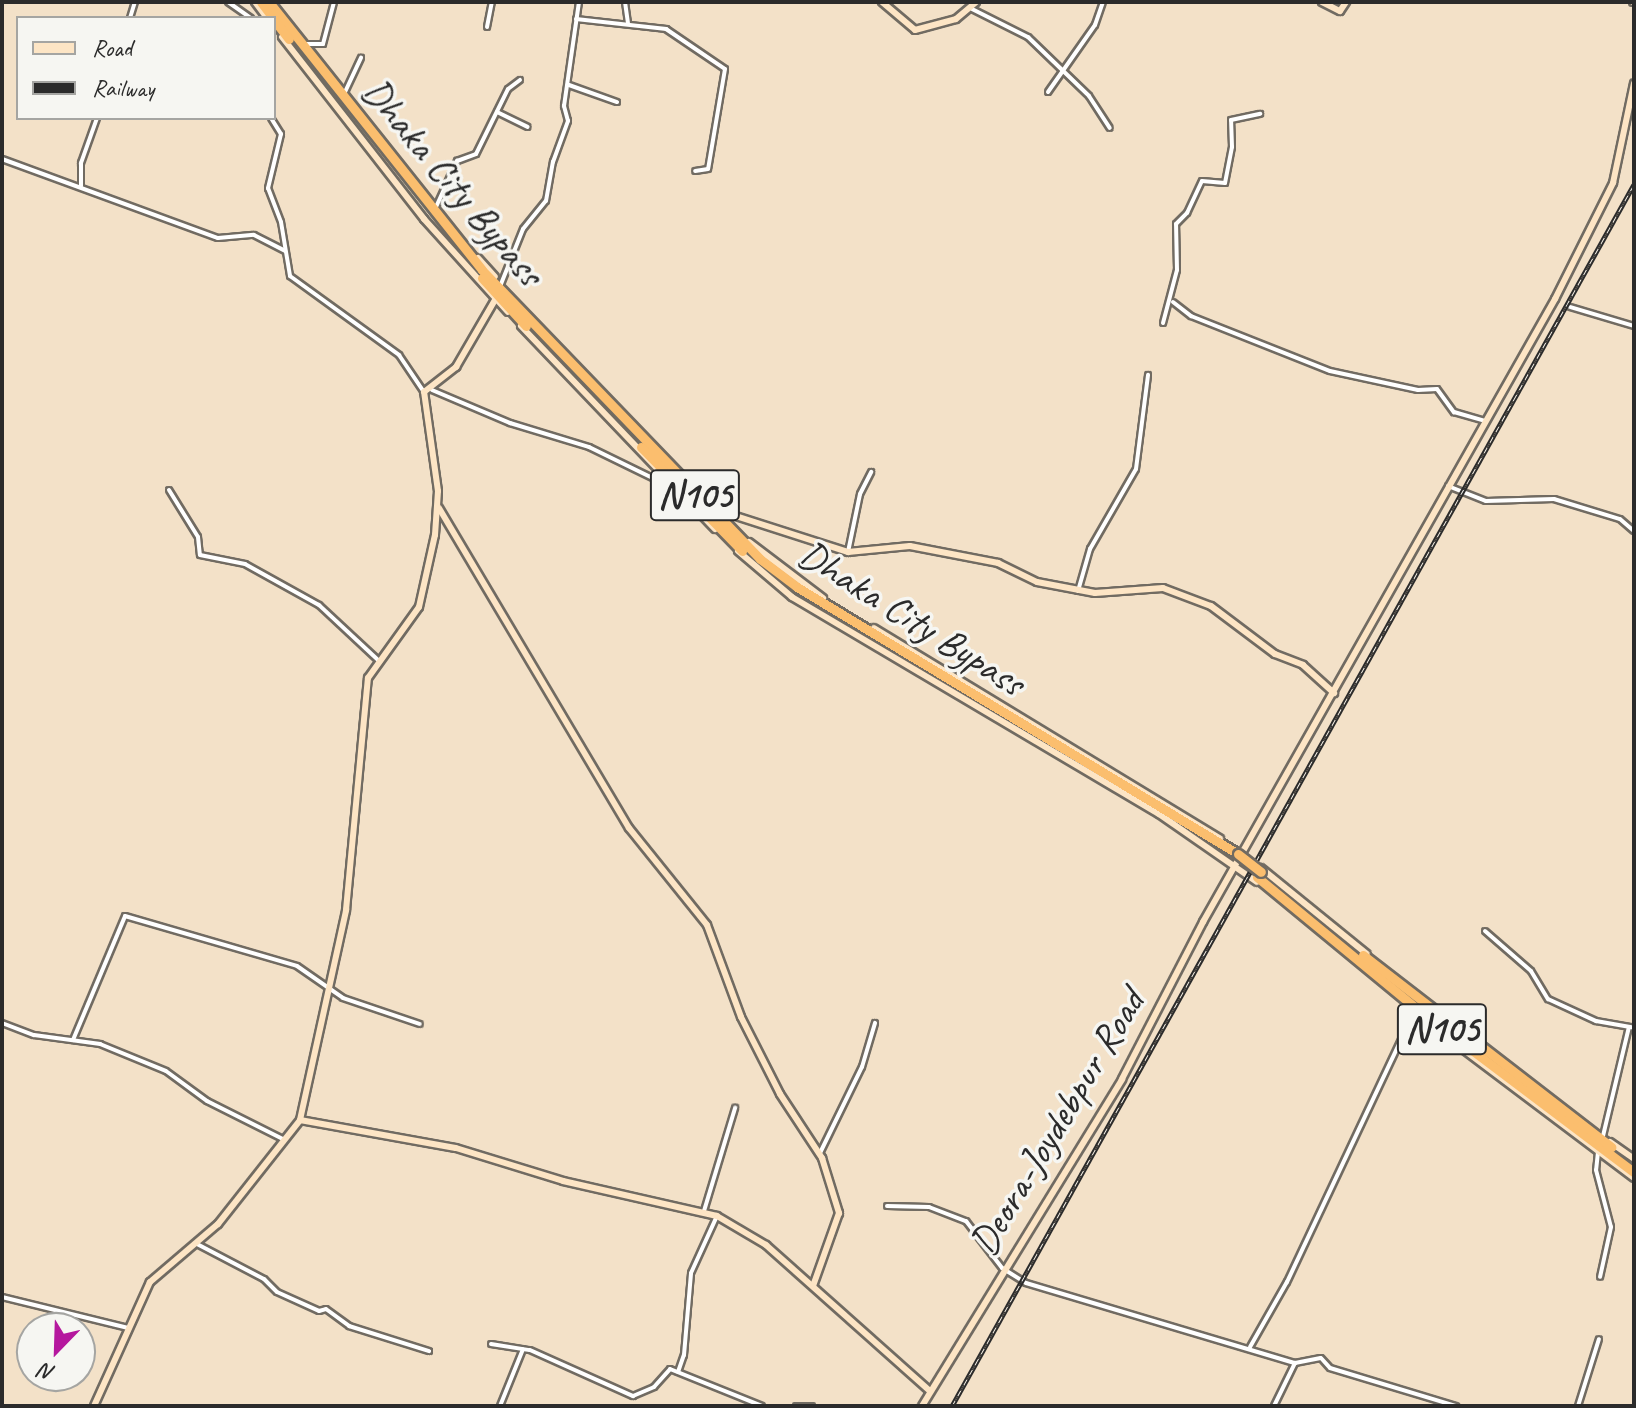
<!DOCTYPE html>
<html>
<head>
<meta charset="utf-8">
<style>
	body { margin:0 }
	#map { position:relative; width:1636px; height:1408px; overflow:hidden; background:#f3e1c8; font-family:Caveat,sans-serif }
	div>[style] { position:absolute }
	.roads { filter:drop-shadow(2px 0 #716b62) drop-shadow(-2px 0 #716b62) drop-shadow(0 2px #716b62) drop-shadow(0 -2px #716b62) }
	.street>* { height:4px; margin:-2px; padding:0 2px; transform-origin:2px; border-radius:2px; background:#fff }
	.secondary>* { height:6px; margin:-3px; padding:0 3px; transform-origin:3px; border-radius:3px; background:#fde5c5 }
	.highway>* { height:9px; margin:-4.5px; padding:0 4.5px; transform-origin:4.5px; border-radius:4.5px; background:#fbbe6e }
	.rail>* { height:5px; margin-top:-2.5px; transform-origin:0; background:repeating-linear-gradient(90deg,#f6f6f2 0 6px,#2b2b2b 0 12px); box-sizing:border-box; border-block:2px solid #2b2b2b }
	.bridges { filter:drop-shadow(2px 0 #716b62) drop-shadow(-2px 0 #716b62) drop-shadow(0 2px #716b62) drop-shadow(0 -2px #716b62) }
	.highway-bridge>* { height:9px; margin:-4.5px; padding:0 4.5px; transform-origin:4.5px; border-radius:4.5px; background:#fbbe6e }
	span { translate:-50% -50%; white-space:nowrap; text-align:center; line-height:1.15; -webkit-text-stroke:7px #f6f6f2; paint-order:stroke }
	.shield-label span { padding:2px 6px; background:#f6f6f2; border:2px solid; border-radius:6px; -webkit-text-stroke-width:0 }
	.shield-label { font-size:38px; color:#2b2b2b; font-weight:700 }
	.street-label { font-size:40px; color:#2b2b2b }
	.frame { position:absolute; inset:0; border:4px solid #2b2b2b; pointer-events:none }
	.legend { position:absolute; left:16px; top:16px; width:260px; height:104px; box-sizing:border-box; background:#f6f6f2; border:2px solid #a5a5a2; margin:0; padding:10px 14px; list-style:none; font-size:24px; color:#2b2b2b }
	.legend li { display:flex; align-items:center; gap:16px; height:40px }
	.legend b { width:40px; border:2px solid #a5a5a2 }
	.north { position:absolute; left:16px; top:1312px; width:80px; height:80px; box-sizing:border-box; background:#f6f6f2; border:2px solid #a5a5a2; border-radius:50%; rotate:203deg; font-size:22px; font-weight:700; line-height:32px; text-align:center; color:#2b2b2b }
	.north::after { content:''; display:block; margin:auto; width:28px; height:36px; background:#b5179e; clip-path:polygon(50% 0,100% 100%,50% 72%,0 100%) }
</style>
</head>
<body>
<div id="map">
	<div class="roads">
		<div class="street">
			<i style="left:228px;top:2px;width:28px;rotate:35deg"></i>
			<i style="left:625px;top:2px;width:21px;rotate:82deg"></i>
			<i style="left:972px;top:9px;width:63px;rotate:26.6deg"></i>
			<i style="left:1028px;top:37px;width:85px;rotate:44deg"></i>
			<i style="left:1089px;top:96px;width:38px;rotate:57deg"></i>
			<i style="left:130px;top:18px;width:17px;rotate:-73deg"></i>
			<i style="left:576px;top:19px;width:91px;rotate:6.3deg"></i>
			<i style="left:666px;top:29px;width:71px;rotate:34.1deg"></i>
			<i style="left:725px;top:69px;width:101px;rotate:99.6deg"></i>
			<i style="left:708px;top:169px;width:13px;rotate:171deg"></i>
			<i style="left:487px;top:27px;width:25px;rotate:-79deg"></i>
			<i style="left:307px;top:44px;width:16px"></i>
			<i style="left:323px;top:44px;width:43px;rotate:-75.3deg"></i>
			<i style="left:569px;top:85px;width:51px;rotate:19.5deg"></i>
			<i style="left:345px;top:92px;width:38px;rotate:-65deg"></i>
			<i style="left:1048px;top:92px;width:82px;rotate:-55deg"></i>
			<i style="left:1095px;top:25px;width:24px;rotate:-71deg"></i>
			<i style="left:497px;top:112px;width:34px;rotate:26deg"></i>
			<i style="left:271px;top:118px;width:19px;rotate:58deg"></i>
			<i style="left:281px;top:134px;width:56px;rotate:103.5deg"></i>
			<i style="left:268px;top:188px;width:36px;rotate:69deg"></i>
			<i style="left:281px;top:222px;width:55px;rotate:80.5deg"></i>
			<i style="left:290px;top:276px;width:135px;rotate:35.9deg"></i>
			<i style="left:399px;top:355px;width:45px;rotate:56deg"></i>
			<i style="left:2px;top:159px;width:230px;rotate:20.1deg"></i>
			<i style="left:218px;top:238px;width:36px;rotate:-5deg"></i>
			<i style="left:254px;top:235px;width:35px;rotate:27deg"></i>
			<i style="left:81px;top:186px;width:23px;rotate:-90deg"></i>
			<i style="left:81px;top:163px;width:48px;rotate:-70.4deg"></i>
			<i style="left:436px;top:207px;width:51px;rotate:-65.5deg"></i>
			<i style="left:457px;top:161px;width:20px;rotate:-20deg"></i>
			<i style="left:476px;top:154px;width:72px;rotate:-63.8deg"></i>
			<i style="left:508px;top:89px;width:15px;rotate:-37deg"></i>
			<i style="left:501px;top:284px;width:59px;rotate:-68.2deg"></i>
			<i style="left:523px;top:229px;width:36px;rotate:-51deg"></i>
			<i style="left:546px;top:201px;width:40px;rotate:-80deg"></i>
			<i style="left:553px;top:162px;width:44px;rotate:-69.9deg"></i>
			<i style="left:568px;top:121px;width:16px;rotate:-105deg"></i>
			<i style="left:564px;top:106px;width:105px;rotate:-81.8deg"></i>
			<i style="left:1173px;top:302px;width:23px;rotate:38deg"></i>
			<i style="left:1191px;top:316px;width:149px;rotate:21.6deg"></i>
			<i style="left:1330px;top:371px;width:90px;rotate:12.2deg"></i>
			<i style="left:1418px;top:390px;width:19px;rotate:-3deg"></i>
			<i style="left:1437px;top:389px;width:29px;rotate:54deg"></i>
			<i style="left:1454px;top:412px;width:33px;rotate:16deg"></i>
			<i style="left:1570px;top:307px;width:67px;rotate:16.5deg"></i>
			<i style="left:1163px;top:323px;width:55px;rotate:-75.2deg"></i>
			<i style="left:1177px;top:270px;width:46px;rotate:-91.2deg"></i>
			<i style="left:1176px;top:224px;width:16px;rotate:-45deg"></i>
			<i style="left:1187px;top:213px;width:35px;rotate:-65deg"></i>
			<i style="left:1202px;top:181px;width:23px;rotate:5deg"></i>
			<i style="left:1225px;top:183px;width:37px;rotate:-79deg"></i>
			<i style="left:1232px;top:147px;width:27px;rotate:-92deg"></i>
			<i style="left:1231px;top:120px;width:30px;rotate:-12deg"></i>
			<i style="left:432px;top:390px;width:85px;rotate:22.9deg"></i>
			<i style="left:510px;top:423px;width:83px;rotate:16.9deg"></i>
			<i style="left:589px;top:447px;width:93px;rotate:26deg"></i>
			<i style="left:1448px;top:486px;width:41px;rotate:21.5deg"></i>
			<i style="left:1486px;top:501px;width:68px;rotate:-1.7deg"></i>
			<i style="left:1554px;top:499px;width:69px;rotate:16.9deg"></i>
			<i style="left:1620px;top:519px;width:18px;rotate:41deg"></i>
			<i style="left:169px;top:490px;width:55px;rotate:58.3deg"></i>
			<i style="left:198px;top:537px;width:18px;rotate:84deg"></i>
			<i style="left:200px;top:555px;width:46px;rotate:11.3deg"></i>
			<i style="left:245px;top:564px;width:85px;rotate:29deg"></i>
			<i style="left:319px;top:605px;width:82px;rotate:43deg"></i>
			<i style="left:848px;top:552px;width:59px;rotate:-78.3deg"></i>
			<i style="left:860px;top:494px;width:25px;rotate:-63deg"></i>
			<i style="left:1078px;top:591px;width:44px;rotate:-74.1deg"></i>
			<i style="left:1090px;top:549px;width:92px;rotate:-60.1deg"></i>
			<i style="left:1136px;top:469px;width:95px;rotate:-82.7deg"></i>
			<i style="left:1485px;top:931px;width:61px;rotate:41deg"></i>
			<i style="left:1531px;top:971px;width:33px;rotate:59deg"></i>
			<i style="left:1548px;top:999px;width:53px;rotate:24.6deg"></i>
			<i style="left:1596px;top:1021px;width:39px;rotate:10deg"></i>
			<i style="left:2px;top:1023px;width:34px;rotate:21deg"></i>
			<i style="left:34px;top:1035px;width:67px;rotate:7.8deg"></i>
			<i style="left:100px;top:1044px;width:71px;rotate:22.2deg"></i>
			<i style="left:166px;top:1071px;width:51px;rotate:36.2deg"></i>
			<i style="left:207px;top:1101px;width:87px;rotate:26.6deg"></i>
			<i style="left:73px;top:1040px;width:134px;rotate:-67.2deg"></i>
			<i style="left:125px;top:916px;width:179px;rotate:16.2deg"></i>
			<i style="left:297px;top:966px;width:56px;rotate:34.8deg"></i>
			<i style="left:343px;top:998px;width:81px;rotate:18.7deg"></i>
			<i style="left:1603px;top:1136px;width:112px;rotate:-76.6deg"></i>
			<i style="left:1598px;top:1152px;width:18px;rotate:96deg"></i>
			<i style="left:1596px;top:1170px;width:59px;rotate:75.3deg"></i>
			<i style="left:1611px;top:1227px;width:51px;rotate:102.4deg"></i>
			<i style="left:820px;top:1153px;width:96px;rotate:-64deg"></i>
			<i style="left:862px;top:1067px;width:46px;rotate:-73.5deg"></i>
			<i style="left:887px;top:1206px;width:42px;rotate:1.4deg"></i>
			<i style="left:929px;top:1207px;width:40px;rotate:21deg"></i>
			<i style="left:966px;top:1221px;width:59px;rotate:52.5deg"></i>
			<i style="left:1002px;top:1268px;width:28px;rotate:32deg"></i>
			<i style="left:1026px;top:1283px;width:281px;rotate:16.6deg"></i>
			<i style="left:1295px;top:1363px;width:26px;rotate:-11deg"></i>
			<i style="left:1321px;top:1358px;width:13px;rotate:48deg"></i>
			<i style="left:1330px;top:1368px;width:132px;rotate:16.8deg"></i>
			<i style="left:704px;top:1211px;width:108px;rotate:-73.2deg"></i>
			<i style="left:197px;top:1244px;width:76px;rotate:27.6deg"></i>
			<i style="left:264px;top:1279px;width:18px;rotate:45deg"></i>
			<i style="left:277px;top:1292px;width:46px;rotate:24.3deg"></i>
			<i style="left:319px;top:1311px;width:7px;rotate:-16deg"></i>
			<i style="left:326px;top:1309px;width:29px;rotate:36deg"></i>
			<i style="left:349px;top:1326px;width:84px;rotate:17.4deg"></i>
			<i style="left:2px;top:1297px;width:130px;rotate:13.8deg"></i>
			<i style="left:491px;top:1344px;width:39px;rotate:9deg"></i>
			<i style="left:530px;top:1350px;width:113px;rotate:24.1deg"></i>
			<i style="left:633px;top:1396px;width:23px;rotate:-23deg"></i>
			<i style="left:654px;top:1387px;width:24px;rotate:-48deg"></i>
			<i style="left:670px;top:1369px;width:99px;rotate:21.9deg"></i>
			<i style="left:1250px;top:1347px;width:75px;rotate:-60.4deg"></i>
			<i style="left:1287px;top:1282px;width:298px;rotate:-64.8deg"></i>
			<i style="left:678px;top:1372px;width:18px;rotate:-71deg"></i>
			<i style="left:684px;top:1355px;width:82px;rotate:-85.1deg"></i>
			<i style="left:691px;top:1273px;width:63px;rotate:-65.5deg"></i>
			<i style="left:500px;top:1406px;width:61px;rotate:-68deg"></i>
			<i style="left:796px;top:1406px;width:16px"></i>
			<i style="left:1274px;top:1406px;width:48px;rotate:-64deg"></i>
			<i style="left:1578px;top:1406px;width:70px;rotate:-72.6deg"></i>
		</div>
		<div class="secondary">
			<i style="left:255px;top:2px;width:20px;rotate:53deg"></i>
			<i style="left:882px;top:2px;width:43px;rotate:40.3deg"></i>
			<i style="left:915px;top:30px;width:42px;rotate:-15deg"></i>
			<i style="left:956px;top:19px;width:26px;rotate:-40deg"></i>
			<i style="left:1322px;top:2px;width:20px;rotate:27deg"></i>
			<i style="left:1340px;top:11px;width:11px;rotate:-56deg"></i>
			<i style="left:1633px;top:2px;width:1px"></i>
			<i style="left:282px;top:37px;width:231px;rotate:52deg"></i>
			<i style="left:424px;top:219px;width:125px;rotate:47.9deg"></i>
			<i style="left:478px;top:258px;width:25px;rotate:48deg"></i>
			<i style="left:521px;top:326px;width:281px;rotate:46.3deg"></i>
			<i style="left:439px;top:508px;width:372px;rotate:59.3deg"></i>
			<i style="left:629px;top:828px;width:124px;rotate:51.2deg"></i>
			<i style="left:707px;top:925px;width:98px;rotate:69.7deg"></i>
			<i style="left:741px;top:1017px;width:86px;rotate:63.1deg"></i>
			<i style="left:780px;top:1094px;width:77px;rotate:56.7deg"></i>
			<i style="left:822px;top:1158px;width:58px;rotate:72.8deg"></i>
			<i style="left:839px;top:1213px;width:77px;rotate:109.6deg"></i>
			<i style="left:717px;top:510px;width:138px;rotate:17.8deg"></i>
			<i style="left:848px;top:552px;width:62px;rotate:-5.5deg"></i>
			<i style="left:910px;top:546px;width:90px;rotate:10.9deg"></i>
			<i style="left:998px;top:563px;width:43px;rotate:26deg"></i>
			<i style="left:1037px;top:582px;width:59px;rotate:10.7deg"></i>
			<i style="left:1095px;top:593px;width:68px;rotate:-4.2deg"></i>
			<i style="left:1163px;top:588px;width:51px;rotate:20.6deg"></i>
			<i style="left:1211px;top:606px;width:80px;rotate:36.9deg"></i>
			<i style="left:1275px;top:654px;width:30px;rotate:21deg"></i>
			<i style="left:1303px;top:665px;width:42px;rotate:42.1deg"></i>
			<i style="left:749px;top:542px;width:93px;rotate:37.1deg"></i>
			<i style="left:738px;top:551px;width:71px;rotate:40.4deg"></i>
			<i style="left:792px;top:597px;width:426px;rotate:30.6deg"></i>
			<i style="left:1159px;top:814px;width:119px;rotate:34.8deg"></i>
			<i style="left:874px;top:628px;width:405px;rotate:31.3deg"></i>
			<i style="left:1261px;top:868px;width:136px;rotate:39.1deg"></i>
			<i style="left:1423px;top:1019px;width:264px;rotate:37deg"></i>
			<i style="left:300px;top:1120px;width:158px;rotate:10.2deg"></i>
			<i style="left:456px;top:1148px;width:112px;rotate:17.1deg"></i>
			<i style="left:563px;top:1181px;width:158px;rotate:12.8deg"></i>
			<i style="left:717px;top:1216px;width:57px;rotate:30.6deg"></i>
			<i style="left:766px;top:1245px;width:218px;rotate:41.7deg"></i>
			<i style="left:1610px;top:1142px;width:29px;rotate:35deg"></i>
			<i style="left:94px;top:1406px;width:136px;rotate:-65.7deg"></i>
			<i style="left:150px;top:1282px;width:89px;rotate:-40.5deg"></i>
			<i style="left:218px;top:1224px;width:132px;rotate:-51.7deg"></i>
			<i style="left:300px;top:1120px;width:215px;rotate:-77.6deg"></i>
			<i style="left:346px;top:910px;width:233px;rotate:-84.6deg"></i>
			<i style="left:368px;top:678px;width:87px;rotate:-54.3deg"></i>
			<i style="left:419px;top:607px;width:74px;rotate:-77.5deg"></i>
			<i style="left:435px;top:535px;width:44px;rotate:-86.1deg"></i>
			<i style="left:438px;top:491px;width:100px;rotate:-98deg"></i>
			<i style="left:424px;top:392px;width:41px;rotate:-38deg"></i>
			<i style="left:456px;top:367px;width:78px;rotate:-59.8deg"></i>
			<i style="left:922px;top:1406px;width:383px;rotate:-58.5deg"></i>
			<i style="left:1122px;top:1079px;width:177px;rotate:-62.7deg"></i>
			<i style="left:1203px;top:922px;width:716px;rotate:-60.53deg"></i>
			<i style="left:1555px;top:299px;width:130px;rotate:-63.4deg"></i>
			<i style="left:1613px;top:183px;width:102px;rotate:-78.1deg"></i>
		</div>
		<div class="highway">
			<i style="left:261px;top:2px;width:20px;rotate:53deg"></i>
			<i style="left:269px;top:2px;width:342px;rotate:51.5deg"></i>
			<i style="left:482px;top:270px;width:401px;rotate:46.1deg"></i>
			<i style="left:760px;top:559px;width:46px;rotate:37.1deg"></i>
			<i style="left:797px;top:587px;width:516px;rotate:31.19deg"></i>
			<i style="left:274px;top:20px;width:24px;rotate:52deg"></i>
			<i style="left:482px;top:278px;width:65px;rotate:47.5deg"></i>
			<i style="left:641px;top:447px;width:145px;rotate:45.8deg"></i>
			<i style="left:1257px;top:877px;width:206px;rotate:39.5deg"></i>
			<i style="left:1416px;top:1008px;width:273px;rotate:37deg"></i>
			<i style="left:1363px;top:955px;width:314px;rotate:37.7deg"></i>
		</div>
	</div>
	<div class="rail">
		<i style="left:952px;top:1406px;width:1399px;rotate:-60.83deg"></i>
	</div>
	<div class="bridges">
		<div class="highway-bridge">
			<i style="left:1238px;top:854px;width:29px;rotate:38deg"></i>
		</div>
	</div>
	<div class="shield-label">
		<span style="left:695px;top:495px">N105</span>
		<span style="left:1442px;top:1029px">N105</span>
	</div>
	<div class="street-label">
		<span style="left:453px;top:182px;rotate:50deg">Dhaka City Bypass</span>
		<span style="left:912px;top:618px;rotate:32deg">Dhaka City Bypass</span>
		<span style="left:1057px;top:1122px;rotate:-59deg">Deora-Joydebpur Road</span>
	</div>
	<div class="frame"></div>
	<ul class="legend">
	<li><b style="height:10px;background:#fde5c5"></b>Road</li>
	<li><b style="height:10px;background:#2b2b2b"></b>Railway</li>
	</ul>
	<div class="north">N</div>
</div>
</body>
</html>
